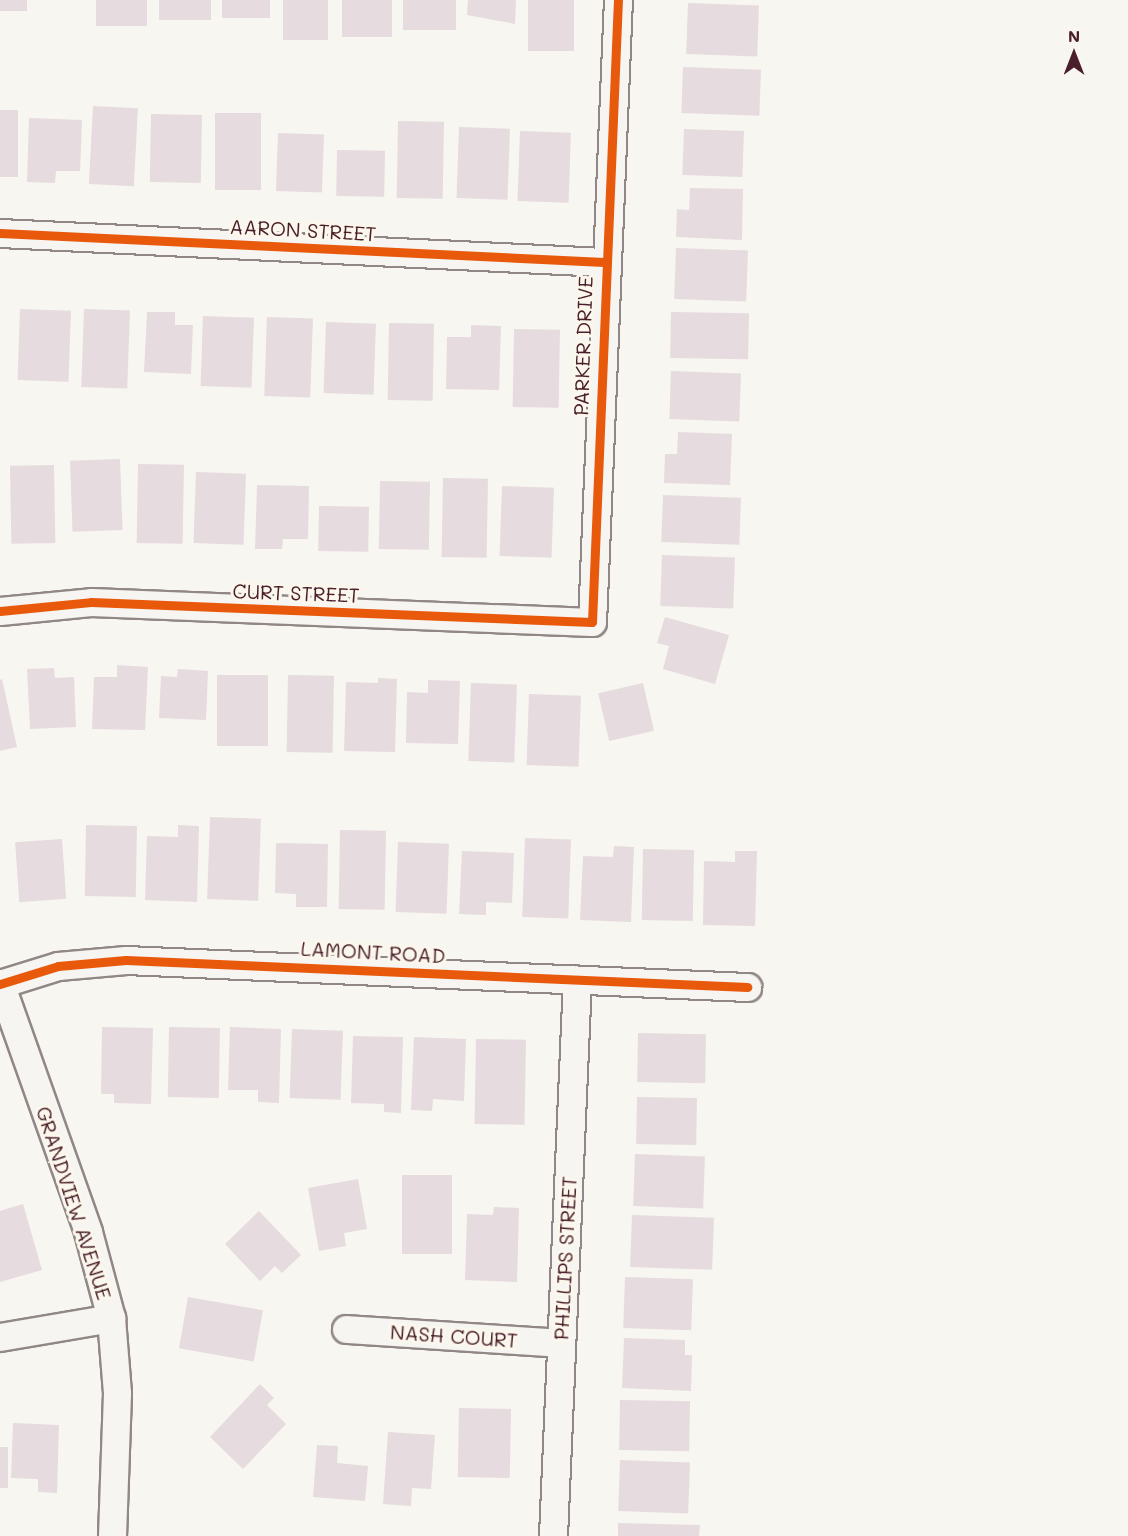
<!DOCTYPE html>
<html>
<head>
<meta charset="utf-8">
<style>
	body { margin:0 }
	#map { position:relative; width:1128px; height:1536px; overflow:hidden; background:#f8f6f0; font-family:Mali,sans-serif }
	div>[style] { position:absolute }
	.building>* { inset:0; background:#e6dbde; transform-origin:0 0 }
	.roads { filter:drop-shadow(2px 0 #918787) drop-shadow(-2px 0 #918787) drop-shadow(0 2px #918787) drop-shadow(0 -2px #918787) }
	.street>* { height:27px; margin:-13.5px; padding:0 13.5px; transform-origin:13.5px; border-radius:13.5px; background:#f6f5f1 }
	.cycleway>* { height:9px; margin:-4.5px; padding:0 4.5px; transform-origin:4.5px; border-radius:4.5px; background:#e8590c }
	span { translate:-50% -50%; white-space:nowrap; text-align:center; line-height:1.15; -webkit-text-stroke:6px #fbf7ec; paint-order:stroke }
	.street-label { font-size:20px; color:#4a1f2b }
	.north { position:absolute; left:1044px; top:24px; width:60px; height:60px; -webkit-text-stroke:4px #fbf7ec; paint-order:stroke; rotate:0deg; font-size:16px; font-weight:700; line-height:24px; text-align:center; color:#4a1f2b }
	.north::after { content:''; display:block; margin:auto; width:21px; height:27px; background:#4a1f2b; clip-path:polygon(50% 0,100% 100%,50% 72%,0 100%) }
</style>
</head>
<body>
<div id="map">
	<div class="building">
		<i style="left:0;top:0;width:27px;height:11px"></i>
		<i style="left:96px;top:0;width:51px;height:26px"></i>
		<i style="left:159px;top:0;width:52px;height:20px"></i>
		<i style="left:222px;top:0;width:48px;height:18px"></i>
		<i style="left:283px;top:0;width:45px;height:40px"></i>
		<i style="left:342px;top:0;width:50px;height:37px"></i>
		<i style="left:403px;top:0;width:53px;height:30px"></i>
		<i style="clip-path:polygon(468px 0,516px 0,515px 24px,467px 15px)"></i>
		<i style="left:528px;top:0;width:46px;height:51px"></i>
		<i style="left:688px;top:3px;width:71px;height:51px;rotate:2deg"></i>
		<i style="left:683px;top:67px;width:78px;height:46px;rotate:2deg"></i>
		<i style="left:93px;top:106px;width:45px;height:78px;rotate:3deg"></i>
		<i style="left:0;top:110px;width:18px;height:67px"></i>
		<i style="left:215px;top:113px;width:46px;height:77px"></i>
		<i style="left:151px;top:114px;width:51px;height:68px;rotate:1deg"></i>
		<i style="clip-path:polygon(29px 118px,82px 120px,80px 171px,56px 171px,55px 183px,27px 182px)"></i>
		<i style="left:398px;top:121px;width:46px;height:77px;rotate:1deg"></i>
		<i style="left:459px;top:127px;width:51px;height:71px;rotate:2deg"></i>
		<i style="left:684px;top:129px;width:60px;height:46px;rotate:2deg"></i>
		<i style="left:520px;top:131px;width:51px;height:70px;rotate:2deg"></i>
		<i style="left:278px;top:133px;width:46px;height:58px;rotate:2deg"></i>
		<i style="left:337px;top:150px;width:48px;height:46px;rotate:1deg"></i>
		<i style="clip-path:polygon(690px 188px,743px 189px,742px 240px,676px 237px,677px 209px,689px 210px)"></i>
		<i style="left:676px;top:248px;width:72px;height:51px;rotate:2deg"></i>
		<i style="left:20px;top:309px;width:51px;height:71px;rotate:2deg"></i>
		<i style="left:84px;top:309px;width:46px;height:78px;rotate:2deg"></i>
		<i style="clip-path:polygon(147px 312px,175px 312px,175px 325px,193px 325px,191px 374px,144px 372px)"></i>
		<i style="left:671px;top:312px;width:78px;height:46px;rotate:1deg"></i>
		<i style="left:203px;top:316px;width:51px;height:70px;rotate:2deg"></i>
		<i style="left:267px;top:317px;width:46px;height:79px;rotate:2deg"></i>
		<i style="left:326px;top:322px;width:50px;height:71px;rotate:2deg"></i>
		<i style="left:389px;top:323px;width:45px;height:77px;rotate:1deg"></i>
		<i style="clip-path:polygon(471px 325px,501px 326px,499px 390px,446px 389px,447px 337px,471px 337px)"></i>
		<i style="left:514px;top:329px;width:46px;height:78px;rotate:1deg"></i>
		<i style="left:671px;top:371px;width:70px;height:48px;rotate:2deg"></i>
		<i style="clip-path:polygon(678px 432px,732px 434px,730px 485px,664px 483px,665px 454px,677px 454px)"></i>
		<i style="left:120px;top:459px;width:71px;height:50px;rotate:88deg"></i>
		<i style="left:138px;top:464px;width:46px;height:79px;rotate:1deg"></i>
		<i style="left:54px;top:465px;width:78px;height:44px;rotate:89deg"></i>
		<i style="left:196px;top:472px;width:50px;height:71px;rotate:2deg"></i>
		<i style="left:443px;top:478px;width:45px;height:79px;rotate:1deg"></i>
		<i style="left:380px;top:481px;width:50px;height:68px;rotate:1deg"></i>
		<i style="clip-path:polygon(257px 485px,309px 486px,308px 539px,283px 539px,282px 549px,255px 549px)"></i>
		<i style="left:502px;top:486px;width:52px;height:70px;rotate:2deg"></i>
		<i style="left:663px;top:495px;width:78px;height:47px;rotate:2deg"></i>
		<i style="left:319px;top:506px;width:50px;height:45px;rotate:1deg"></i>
		<i style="left:662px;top:555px;width:73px;height:51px;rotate:2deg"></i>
		<i style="clip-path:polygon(665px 617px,729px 635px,715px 684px,663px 669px,669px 646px,657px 643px)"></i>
		<i style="clip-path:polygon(117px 665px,148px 667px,145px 730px,92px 729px,94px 677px,117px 677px)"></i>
		<i style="clip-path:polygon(54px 668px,55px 678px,74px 677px,76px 727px,30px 729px,27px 669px)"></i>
		<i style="clip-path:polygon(178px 669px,208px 671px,206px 720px,159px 718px,161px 676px,177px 677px)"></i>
		<i style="left:217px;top:675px;width:51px;height:71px"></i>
		<i style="left:288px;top:675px;width:46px;height:77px;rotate:1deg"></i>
		<i style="clip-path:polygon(378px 678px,397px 679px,395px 752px,344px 751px,346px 682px,378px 683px)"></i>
		<i style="clip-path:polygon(2px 679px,17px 747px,0 751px,0 680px)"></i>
		<i style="clip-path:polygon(428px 680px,460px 681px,458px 744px,406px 743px,407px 692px,428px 693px)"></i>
		<i style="left:471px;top:683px;width:46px;height:78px;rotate:2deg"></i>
		<i style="left:643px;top:683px;width:49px;height:46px;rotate:77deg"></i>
		<i style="left:529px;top:694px;width:52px;height:71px;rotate:2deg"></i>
		<i style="left:210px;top:817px;width:51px;height:82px;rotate:2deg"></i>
		<i style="left:86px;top:825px;width:51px;height:71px;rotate:1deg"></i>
		<i style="clip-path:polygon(178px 825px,199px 826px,197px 902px,145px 900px,147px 836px,178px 837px)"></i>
		<i style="left:340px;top:830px;width:46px;height:79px;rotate:1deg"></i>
		<i style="left:525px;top:838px;width:46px;height:79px;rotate:2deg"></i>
		<i style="left:62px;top:839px;width:60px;height:47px;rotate:86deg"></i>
		<i style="left:398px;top:842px;width:51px;height:70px;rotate:2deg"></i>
		<i style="clip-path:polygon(276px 843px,328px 844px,327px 907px,296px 907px,296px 894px,275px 893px)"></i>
		<i style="clip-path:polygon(614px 846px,634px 847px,631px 922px,580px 920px,583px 856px,613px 857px)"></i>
		<i style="left:643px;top:849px;width:51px;height:71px;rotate:1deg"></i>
		<i style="clip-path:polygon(462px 851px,514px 853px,512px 903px,486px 902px,486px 915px,459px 914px)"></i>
		<i style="clip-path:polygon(735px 851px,757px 851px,755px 926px,703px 925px,704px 861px,735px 862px)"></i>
		<i style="clip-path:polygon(102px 1027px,153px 1028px,151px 1104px,114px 1103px,114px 1094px,101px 1094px)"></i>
		<i style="left:169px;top:1027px;width:51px;height:70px;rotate:1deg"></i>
		<i style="clip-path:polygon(230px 1027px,281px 1029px,279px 1103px,258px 1102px,258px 1090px,228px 1090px)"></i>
		<i style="left:292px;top:1029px;width:51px;height:69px;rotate:2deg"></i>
		<i style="left:638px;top:1033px;width:68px;height:49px;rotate:1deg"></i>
		<i style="clip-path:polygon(353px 1036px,403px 1037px,401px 1113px,384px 1112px,384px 1104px,351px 1103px)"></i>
		<i style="clip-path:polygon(414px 1037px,466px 1039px,464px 1101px,433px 1099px,432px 1111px,411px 1110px)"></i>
		<i style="left:476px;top:1039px;width:50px;height:85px;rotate:1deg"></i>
		<i style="left:637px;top:1097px;width:60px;height:47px;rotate:1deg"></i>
		<i style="left:635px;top:1154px;width:70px;height:52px;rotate:2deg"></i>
		<i style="left:402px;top:1175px;width:50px;height:79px"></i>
		<i style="clip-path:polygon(358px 1179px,367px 1229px,344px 1233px,346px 1246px,319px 1251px,308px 1188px)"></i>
		<i style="clip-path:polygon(23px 1204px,42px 1270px,0 1282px,0 1211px)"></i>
		<i style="clip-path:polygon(494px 1207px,519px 1208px,517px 1282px,465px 1280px,467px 1214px,493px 1215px)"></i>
		<i style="clip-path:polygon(259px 1211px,301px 1255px,282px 1273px,275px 1266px,260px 1281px,225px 1244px)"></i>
		<i style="left:632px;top:1215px;width:82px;height:52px;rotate:2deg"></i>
		<i style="left:625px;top:1277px;width:68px;height:51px;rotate:2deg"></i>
		<i style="left:188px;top:1297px;width:76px;height:52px;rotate:10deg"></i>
		<i style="clip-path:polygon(624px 1338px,685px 1340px,685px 1355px,692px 1355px,691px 1391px,622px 1388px)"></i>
		<i style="clip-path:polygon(260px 1384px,274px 1398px,267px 1405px,286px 1424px,243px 1469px,210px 1437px)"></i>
		<i style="left:620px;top:1400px;width:70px;height:50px;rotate:1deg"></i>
		<i style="left:459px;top:1408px;width:52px;height:69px;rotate:1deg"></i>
		<i style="clip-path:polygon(13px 1423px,59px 1425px,57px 1493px,38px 1492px,38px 1479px,11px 1478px)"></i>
		<i style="clip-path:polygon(388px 1432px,435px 1435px,431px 1489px,412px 1488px,411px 1506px,383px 1504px)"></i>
		<i style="clip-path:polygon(317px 1445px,338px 1446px,337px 1463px,368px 1466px,365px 1501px,313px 1497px)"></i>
		<i style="left:0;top:1447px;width:8px;height:41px"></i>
		<i style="left:620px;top:1460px;width:70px;height:51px;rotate:2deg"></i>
		<i style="clip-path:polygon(618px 1523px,700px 1525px,699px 1536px,618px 1536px)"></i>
	</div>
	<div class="roads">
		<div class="street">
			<i style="left:0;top:233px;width:605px;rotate:2.75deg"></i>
			<i style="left:0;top:611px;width:91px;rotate:-5.6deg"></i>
			<i style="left:91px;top:602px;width:501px;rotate:2.29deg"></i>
			<i style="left:592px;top:622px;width:623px;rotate:-87.61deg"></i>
			<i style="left:0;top:983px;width:264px;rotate:70.5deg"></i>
			<i style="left:88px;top:1232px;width:89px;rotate:75deg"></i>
			<i style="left:111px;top:1318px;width:75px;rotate:85.4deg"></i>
			<i style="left:117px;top:1393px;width:143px;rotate:92deg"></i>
			<i style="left:0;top:984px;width:61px;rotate:-17.2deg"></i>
			<i style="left:58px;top:966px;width:68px;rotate:-5deg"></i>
			<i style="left:126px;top:960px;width:622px;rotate:2.49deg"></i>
			<i style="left:346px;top:1329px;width:215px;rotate:3.7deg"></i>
			<i style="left:0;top:1337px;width:113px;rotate:-9.7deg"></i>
			<i style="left:553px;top:1536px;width:557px;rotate:-87.53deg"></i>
		</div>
	</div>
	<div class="cycleway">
		<i style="left:0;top:233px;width:605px;rotate:2.75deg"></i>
		<i style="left:0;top:611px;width:91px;rotate:-5.6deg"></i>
		<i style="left:91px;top:602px;width:501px;rotate:2.29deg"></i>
		<i style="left:592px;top:622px;width:623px;rotate:-87.61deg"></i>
		<i style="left:0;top:984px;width:61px;rotate:-17.2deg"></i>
		<i style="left:58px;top:966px;width:68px;rotate:-5deg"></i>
		<i style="left:126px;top:960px;width:622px;rotate:2.49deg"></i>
	</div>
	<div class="street-label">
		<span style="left:303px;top:230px;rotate:3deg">AARON STREET</span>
		<span style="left:583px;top:346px;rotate:-88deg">PARKER DRIVE</span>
		<span style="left:296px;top:593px;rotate:2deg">CURT STREET</span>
		<span style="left:373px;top:952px;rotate:3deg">LAMONT ROAD</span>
		<span style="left:74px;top:1203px;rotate:72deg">GRANDVIEW AVENUE</span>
		<span style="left:565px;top:1258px;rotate:-87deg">PHILLIPS STREET</span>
		<span style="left:454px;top:1336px;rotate:4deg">NASH COURT</span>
	</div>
	<div class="north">N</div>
</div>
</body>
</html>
